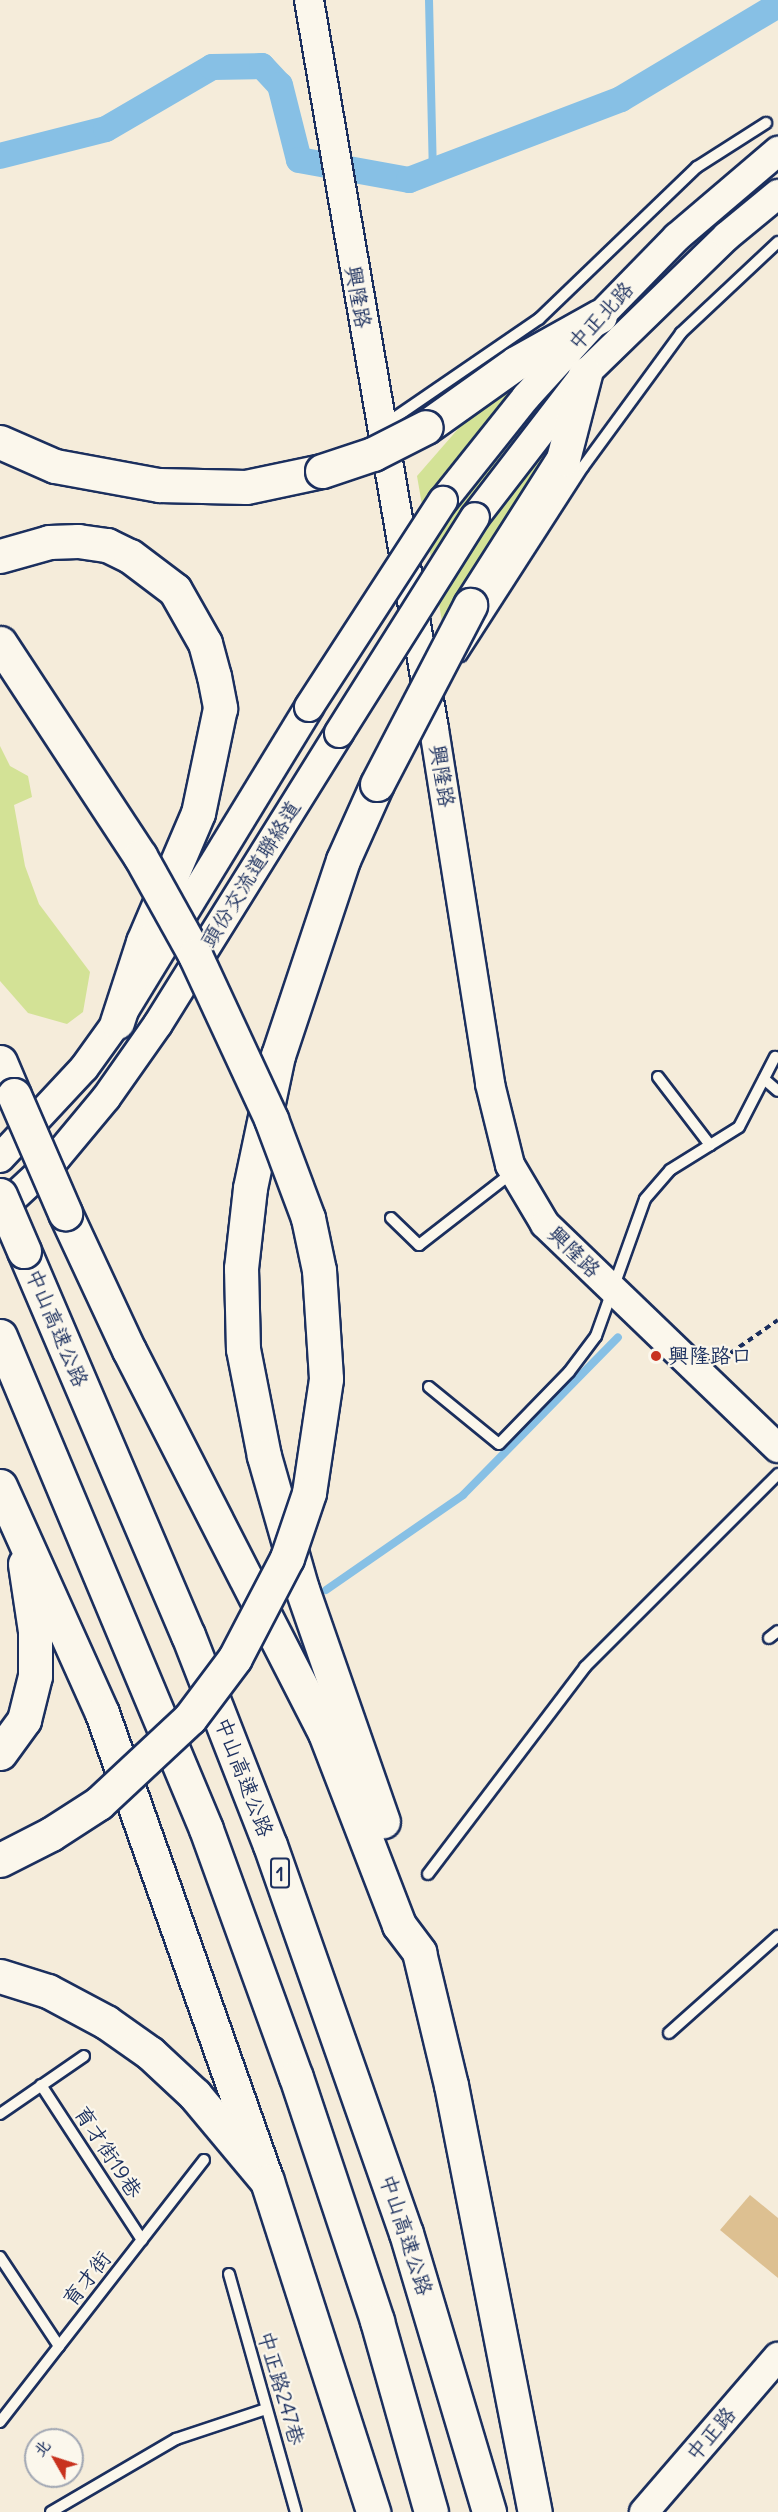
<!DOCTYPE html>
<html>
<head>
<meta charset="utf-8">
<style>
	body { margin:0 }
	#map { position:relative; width:778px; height:2512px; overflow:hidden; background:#f5ecda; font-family:Delius,"LXGW WenKai TC",sans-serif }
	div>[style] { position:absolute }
	.green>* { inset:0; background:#d3e296 }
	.stream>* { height:8px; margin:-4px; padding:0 4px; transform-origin:4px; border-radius:4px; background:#87c0e5 }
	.canal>* { height:26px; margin:-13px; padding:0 13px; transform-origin:13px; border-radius:13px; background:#87c0e5 }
	.building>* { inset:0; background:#ddc091 }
	.path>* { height:4px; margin-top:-2px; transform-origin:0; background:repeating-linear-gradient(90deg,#1b2f5e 0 6px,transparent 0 10.5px) }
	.roads { filter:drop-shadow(2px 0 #1b2f5e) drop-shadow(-2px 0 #1b2f5e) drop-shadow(0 2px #1b2f5e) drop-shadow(0 -2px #1b2f5e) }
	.lane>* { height:10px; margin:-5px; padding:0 5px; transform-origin:5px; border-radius:5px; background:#fbf7ec }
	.secondary>* { height:28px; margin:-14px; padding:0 14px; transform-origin:14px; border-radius:14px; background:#fbf7ec }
	.highway>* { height:33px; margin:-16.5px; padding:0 16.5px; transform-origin:16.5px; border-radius:16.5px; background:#fbf7ec }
	.bridges { filter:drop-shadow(2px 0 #1b2f5e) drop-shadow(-2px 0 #1b2f5e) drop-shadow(0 2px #1b2f5e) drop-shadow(0 -2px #1b2f5e) }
	.secondary-bridge>* { height:28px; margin:-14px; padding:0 14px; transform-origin:14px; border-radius:14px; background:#fbf7ec }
	.highway-bridge>* { height:33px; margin:-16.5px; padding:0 16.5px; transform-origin:16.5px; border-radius:16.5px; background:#fbf7ec }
	.dots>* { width:16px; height:16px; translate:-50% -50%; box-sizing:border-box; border:3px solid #fbf7ec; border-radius:50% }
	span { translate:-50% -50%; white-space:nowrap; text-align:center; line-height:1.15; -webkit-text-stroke:4.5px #fbf7ec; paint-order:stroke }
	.shield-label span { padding:2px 4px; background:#fbf7ec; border:2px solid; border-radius:4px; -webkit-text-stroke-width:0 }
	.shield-label { font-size:20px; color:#1b2f5e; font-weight:700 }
	.street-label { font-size:21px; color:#1b2f5e }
	.poi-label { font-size:21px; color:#1b2f5e }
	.left { translate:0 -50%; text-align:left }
	.north { position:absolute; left:24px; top:2428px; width:60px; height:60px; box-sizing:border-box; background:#fbf7ec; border:2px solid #a1a7b3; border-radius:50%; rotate:309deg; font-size:16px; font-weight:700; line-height:24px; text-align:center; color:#1b2f5e }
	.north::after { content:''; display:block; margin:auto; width:21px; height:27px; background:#c8321e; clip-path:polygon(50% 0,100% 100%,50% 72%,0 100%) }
</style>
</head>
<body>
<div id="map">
	<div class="green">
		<i style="clip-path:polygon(539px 336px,571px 464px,449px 662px,417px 476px)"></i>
		<i style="clip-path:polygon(0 746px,10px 766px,28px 776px,32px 797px,14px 805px,25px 866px,39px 904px,90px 972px,83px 1012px,67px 1024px,28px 1013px,0 981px)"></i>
	</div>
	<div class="stream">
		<i style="left:429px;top:0;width:171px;rotate:88.7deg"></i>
		<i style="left:326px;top:1590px;width:167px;rotate:-34.7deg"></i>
		<i style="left:463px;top:1495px;width:221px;rotate:-45.5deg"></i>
	</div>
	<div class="canal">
		<i style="left:0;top:156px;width:109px;rotate:-14.3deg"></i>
		<i style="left:106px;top:129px;width:123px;rotate:-30.3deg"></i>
		<i style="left:212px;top:67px;width:50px;rotate:-1.1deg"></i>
		<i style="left:262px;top:66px;width:26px;rotate:47deg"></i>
		<i style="left:280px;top:85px;width:77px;rotate:75.8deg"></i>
		<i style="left:299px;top:160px;width:112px;rotate:10.3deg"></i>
		<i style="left:409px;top:180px;width:227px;rotate:-20.9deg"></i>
		<i style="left:621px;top:99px;width:183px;rotate:-30.9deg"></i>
	</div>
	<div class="building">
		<i style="clip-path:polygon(750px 2195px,778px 2218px,778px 2278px,720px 2230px)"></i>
	</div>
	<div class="path">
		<i style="left:722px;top:1359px;width:68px;rotate:-34.9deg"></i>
	</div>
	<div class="roads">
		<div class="lane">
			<i style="left:384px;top:425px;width:188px;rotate:-34.4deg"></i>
			<i style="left:539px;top:319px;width:219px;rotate:-43.9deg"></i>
			<i style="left:697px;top:167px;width:82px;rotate:-32.5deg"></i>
			<i style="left:461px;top:656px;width:225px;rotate:-57.2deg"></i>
			<i style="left:583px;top:467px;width:166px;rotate:-53.8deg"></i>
			<i style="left:681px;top:333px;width:133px;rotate:-43.2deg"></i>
			<i style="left:658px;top:1077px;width:86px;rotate:52.6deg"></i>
			<i style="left:764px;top:1079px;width:18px;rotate:41deg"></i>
			<i style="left:391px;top:1218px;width:39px;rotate:44deg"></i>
			<i style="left:419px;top:1245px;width:119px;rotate:-37.8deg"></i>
			<i style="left:429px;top:1387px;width:90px;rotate:39.2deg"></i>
			<i style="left:499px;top:1444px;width:100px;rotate:-45.8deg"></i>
			<i style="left:569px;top:1372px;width:45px;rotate:-53.1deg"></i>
			<i style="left:596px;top:1336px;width:145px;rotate:-70.3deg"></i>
			<i style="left:645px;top:1199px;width:38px;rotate:-49deg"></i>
			<i style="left:670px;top:1170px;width:81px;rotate:-31.9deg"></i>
			<i style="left:739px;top:1127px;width:79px;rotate:-62.8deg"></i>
			<i style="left:769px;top:1638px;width:11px;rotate:-38deg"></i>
			<i style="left:428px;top:1874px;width:260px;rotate:-52.8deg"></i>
			<i style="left:585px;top:1667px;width:273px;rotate:-45deg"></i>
			<i style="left:669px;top:2033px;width:146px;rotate:-41.7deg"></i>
			<i style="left:41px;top:2085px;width:185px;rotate:56.9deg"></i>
			<i style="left:0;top:2114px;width:102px;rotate:-34.6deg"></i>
			<i style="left:0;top:2257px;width:107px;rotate:56.5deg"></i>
			<i style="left:229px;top:2274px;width:247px;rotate:74.3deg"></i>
			<i style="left:0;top:2422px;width:332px;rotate:-52.1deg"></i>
			<i style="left:51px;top:2512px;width:145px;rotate:-30.3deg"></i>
			<i style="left:176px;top:2439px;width:95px;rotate:-18.4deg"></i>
		</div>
		<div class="secondary">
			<i style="left:309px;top:0;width:740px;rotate:80.27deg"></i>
			<i style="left:434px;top:729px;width:359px;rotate:81deg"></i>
			<i style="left:490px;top:1084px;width:83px;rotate:76.1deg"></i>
			<i style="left:510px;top:1165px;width:69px;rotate:59.3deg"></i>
			<i style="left:545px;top:1224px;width:323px;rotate:43.9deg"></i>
			<i style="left:443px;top:501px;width:133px;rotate:-51.4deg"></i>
			<i style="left:526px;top:397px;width:110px;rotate:-47.6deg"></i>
			<i style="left:600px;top:316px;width:110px;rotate:-45.7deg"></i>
			<i style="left:677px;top:237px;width:133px;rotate:-40.4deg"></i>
			<i style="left:475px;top:517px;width:180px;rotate:-52.4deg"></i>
			<i style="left:585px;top:374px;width:198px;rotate:-44.2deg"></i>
			<i style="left:727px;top:236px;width:66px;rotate:-39.5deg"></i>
			<i style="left:0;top:1158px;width:123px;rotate:-47deg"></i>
			<i style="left:84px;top:1068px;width:57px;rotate:-54.3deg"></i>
			<i style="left:117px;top:1022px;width:369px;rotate:-58.6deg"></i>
			<i style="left:0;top:1210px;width:76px;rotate:-42.9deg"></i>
			<i style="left:56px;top:1158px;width:78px;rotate:-50.2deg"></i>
			<i style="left:106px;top:1098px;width:90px;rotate:-54.9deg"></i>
			<i style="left:158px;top:1024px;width:343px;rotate:-58.1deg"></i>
			<i style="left:644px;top:2512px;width:205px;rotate:-49.2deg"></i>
		</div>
		<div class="highway">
			<i style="left:426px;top:427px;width:110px;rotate:-35.4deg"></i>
			<i style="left:516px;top:363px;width:96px;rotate:-29.2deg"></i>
			<i style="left:0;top:442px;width:60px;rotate:23.6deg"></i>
			<i style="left:55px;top:466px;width:106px;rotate:10.4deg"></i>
			<i style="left:159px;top:485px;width:87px;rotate:1.3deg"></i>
			<i style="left:246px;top:487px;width:78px;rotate:-11.9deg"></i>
			<i style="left:0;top:556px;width:51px;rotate:-15.9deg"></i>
			<i style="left:49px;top:542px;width:29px;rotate:-2deg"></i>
			<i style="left:78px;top:541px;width:29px;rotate:8deg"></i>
			<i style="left:107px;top:545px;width:25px;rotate:26deg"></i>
			<i style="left:130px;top:556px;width:56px;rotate:37.1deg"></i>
			<i style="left:175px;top:590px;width:61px;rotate:60.5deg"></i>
			<i style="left:205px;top:643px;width:34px;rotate:75deg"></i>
			<i style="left:214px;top:676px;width:33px;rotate:79deg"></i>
			<i style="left:220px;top:708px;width:107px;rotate:101.8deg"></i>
			<i style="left:198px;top:813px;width:140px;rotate:113.1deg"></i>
			<i style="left:143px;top:942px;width:84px;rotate:108deg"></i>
			<i style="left:470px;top:605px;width:173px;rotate:-57.5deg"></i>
			<i style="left:563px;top:459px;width:88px;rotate:-75.5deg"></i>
			<i style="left:377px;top:784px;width:83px;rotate:114.1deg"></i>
			<i style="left:343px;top:860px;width:206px;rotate:108.4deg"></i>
			<i style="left:278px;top:1055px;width:136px;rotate:101.9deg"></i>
			<i style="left:250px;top:1188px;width:81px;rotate:96.4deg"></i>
			<i style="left:241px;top:1268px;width:81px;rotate:88.6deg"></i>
			<i style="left:243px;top:1349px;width:109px;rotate:78.9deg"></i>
			<i style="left:264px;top:1456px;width:138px;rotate:74.1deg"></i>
			<i style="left:302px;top:1589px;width:246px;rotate:70.8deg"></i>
			<i style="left:0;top:1062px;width:36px;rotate:67deg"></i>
			<i style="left:65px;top:1213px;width:151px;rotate:65deg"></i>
			<i style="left:129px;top:1350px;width:430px;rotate:62.9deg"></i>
			<i style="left:325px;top:1733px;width:206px;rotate:68.9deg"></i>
			<i style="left:399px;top:1925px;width:34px;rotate:53deg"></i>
			<i style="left:419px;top:1952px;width:137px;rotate:76.5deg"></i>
			<i style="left:451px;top:2085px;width:435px;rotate:78.9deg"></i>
			<i style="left:24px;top:1251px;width:418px;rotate:66.9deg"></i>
			<i style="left:188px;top:1635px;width:225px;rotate:68.7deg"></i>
			<i style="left:270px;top:1845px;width:411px;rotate:70.7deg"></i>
			<i style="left:406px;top:2233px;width:291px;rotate:73.4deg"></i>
			<i style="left:0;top:1336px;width:534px;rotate:67.32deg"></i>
			<i style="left:206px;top:1829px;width:264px;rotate:70.1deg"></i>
			<i style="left:296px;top:2077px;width:257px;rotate:71.6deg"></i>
			<i style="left:377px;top:2321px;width:198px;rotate:74.2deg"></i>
			<i style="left:0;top:1486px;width:249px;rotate:65.8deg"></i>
			<i style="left:102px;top:1713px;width:496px;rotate:70.6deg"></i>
			<i style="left:0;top:1753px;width:41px;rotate:-54deg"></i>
			<i style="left:24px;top:1720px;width:45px;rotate:-76deg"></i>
			<i style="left:35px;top:1676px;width:45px;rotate:-90deg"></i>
			<i style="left:35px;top:1631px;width:68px;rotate:-98.5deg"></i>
			<i style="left:0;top:1976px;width:50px;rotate:17.4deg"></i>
			<i style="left:48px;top:1991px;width:66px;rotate:28.1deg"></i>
			<i style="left:106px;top:2022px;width:54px;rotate:35.2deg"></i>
			<i style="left:150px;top:2053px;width:62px;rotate:43deg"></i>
			<i style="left:195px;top:2095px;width:112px;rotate:50.1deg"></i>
			<i style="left:267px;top:2181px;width:348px;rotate:72.2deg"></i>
		</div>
	</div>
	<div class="bridges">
		<div class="secondary-bridge">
			<i style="left:309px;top:707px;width:246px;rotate:-57deg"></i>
			<i style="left:339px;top:733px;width:255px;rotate:-57.8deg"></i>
		</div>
		<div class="highway-bridge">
			<i style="left:322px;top:471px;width:54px;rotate:-18.4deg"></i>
			<i style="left:373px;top:454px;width:59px;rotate:-27deg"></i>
			<i style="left:0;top:643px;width:255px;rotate:56.7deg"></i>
			<i style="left:140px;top:856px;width:113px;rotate:60.9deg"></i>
			<i style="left:195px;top:955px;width:181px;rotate:65.1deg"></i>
			<i style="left:271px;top:1119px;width:106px;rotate:69.5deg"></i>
			<i style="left:308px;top:1218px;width:53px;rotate:78.1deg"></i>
			<i style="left:319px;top:1270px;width:109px;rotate:86.3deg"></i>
			<i style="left:326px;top:1379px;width:115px;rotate:98.5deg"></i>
			<i style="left:309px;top:1493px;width:69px;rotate:108.7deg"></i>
			<i style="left:287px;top:1558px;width:113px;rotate:117.5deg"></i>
			<i style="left:235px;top:1658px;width:75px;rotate:126.9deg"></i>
			<i style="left:190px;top:1718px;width:125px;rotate:137deg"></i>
			<i style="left:99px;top:1803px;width:57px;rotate:147.1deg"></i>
			<i style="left:51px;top:1834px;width:57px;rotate:153deg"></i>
			<i style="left:377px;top:784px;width:202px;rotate:-62.5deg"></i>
			<i style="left:14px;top:1095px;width:129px;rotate:66.6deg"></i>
			<i style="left:0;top:1195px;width:61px;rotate:66.8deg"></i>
		</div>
	</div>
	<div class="dots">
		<i style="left:656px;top:1356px;background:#c8321e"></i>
	</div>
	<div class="shield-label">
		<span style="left:280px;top:1873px">1</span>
	</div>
	<div class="street-label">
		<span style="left:358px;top:297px;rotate:80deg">興隆路</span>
		<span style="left:601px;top:316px;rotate:-47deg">中正北路</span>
		<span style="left:442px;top:776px;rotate:81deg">興隆路</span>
		<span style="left:251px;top:874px;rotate:-58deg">頭份交流道聯絡道</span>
		<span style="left:574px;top:1252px;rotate:44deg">興隆路</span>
		<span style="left:57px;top:1328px;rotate:67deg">中山高速公路</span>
		<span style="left:244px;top:1777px;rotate:69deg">中山高速公路</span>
		<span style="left:108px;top:2152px;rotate:57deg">育才街19巷</span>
		<span style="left:406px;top:2235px;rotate:72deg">中山高速公路</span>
		<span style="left:87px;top:2279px;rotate:-52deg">育才街</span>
		<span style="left:281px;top:2388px;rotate:74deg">中正路247巷</span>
		<span style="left:711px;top:2434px;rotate:-49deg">中正路</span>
	</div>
	<div class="poi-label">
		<span class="left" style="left:668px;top:1356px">興隆路口</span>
	</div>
	<div class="north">北</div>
</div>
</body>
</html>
